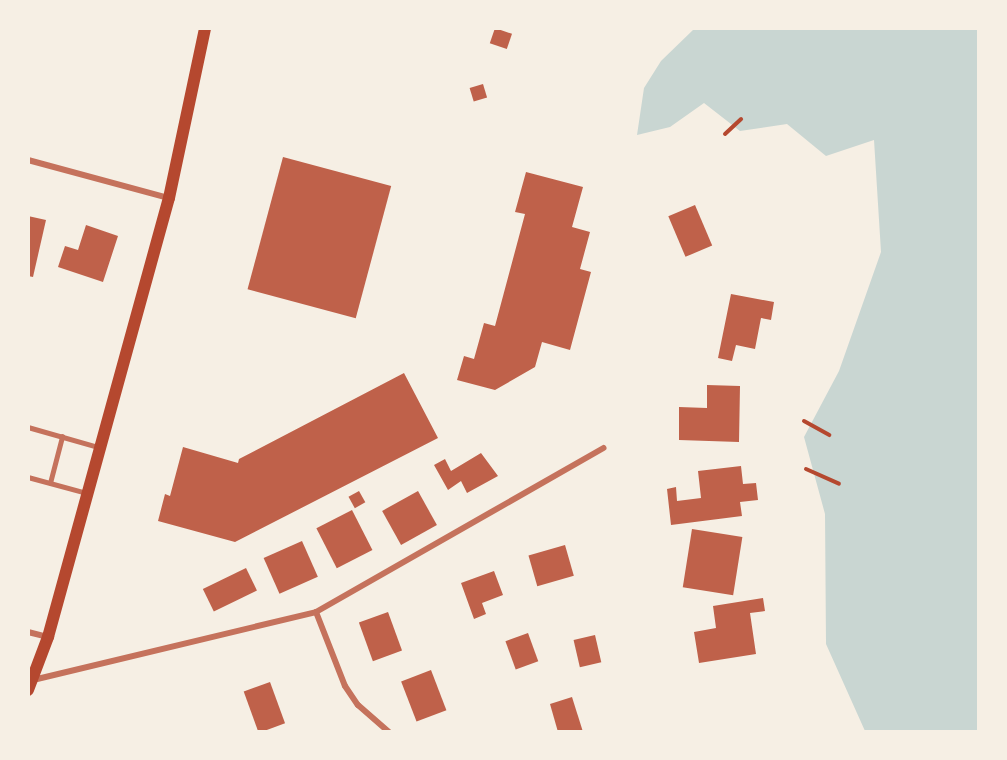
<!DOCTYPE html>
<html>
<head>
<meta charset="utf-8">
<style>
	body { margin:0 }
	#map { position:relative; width:1007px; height:760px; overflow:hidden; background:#f6efe4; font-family:Ubuntu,sans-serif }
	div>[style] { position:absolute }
	.water>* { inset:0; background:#c9d6d2 }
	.building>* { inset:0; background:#bf614a; transform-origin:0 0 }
	.path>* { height:4px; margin:-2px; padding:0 2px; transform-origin:2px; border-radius:2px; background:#b5482f }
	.service>* { height:4.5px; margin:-2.25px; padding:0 2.25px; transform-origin:2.25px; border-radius:2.25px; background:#c5725c }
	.minor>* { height:6px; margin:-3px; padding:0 3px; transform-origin:3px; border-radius:3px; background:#c5725c }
	.secondary>* { height:12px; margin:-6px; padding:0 6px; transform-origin:6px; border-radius:6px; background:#b5482f }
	span { translate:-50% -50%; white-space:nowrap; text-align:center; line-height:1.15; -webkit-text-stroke:4.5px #f6efe4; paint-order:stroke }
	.frame { position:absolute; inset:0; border:30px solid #f6efe4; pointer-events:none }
</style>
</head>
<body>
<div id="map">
	<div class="water">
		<i style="clip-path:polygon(694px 29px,978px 29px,978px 731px,865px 731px,826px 644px,825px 514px,804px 437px,839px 371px,881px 252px,874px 140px,826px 156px,787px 124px,740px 131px,704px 103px,670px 127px,637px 135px,644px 88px,661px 61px)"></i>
	</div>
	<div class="building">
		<i style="left:495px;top:28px;width:18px;height:16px;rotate:19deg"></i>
		<i style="left:483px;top:84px;width:14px;height:14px;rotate:73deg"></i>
		<i style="left:283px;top:157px;width:112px;height:137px;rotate:15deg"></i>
		<i style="clip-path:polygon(526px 172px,583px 187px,572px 227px,590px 232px,580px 269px,591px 272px,570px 350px,542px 342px,535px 367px,495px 390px,457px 380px,464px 356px,474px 359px,484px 323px,495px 326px,525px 214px,515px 212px)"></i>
		<i style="left:695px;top:205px;width:44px;height:29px;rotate:67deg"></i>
		<i style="clip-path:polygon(28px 216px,46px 220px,33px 277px,28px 276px)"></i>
		<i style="clip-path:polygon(86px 225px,118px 236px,103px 282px,58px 267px,65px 246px,78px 250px)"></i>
		<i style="clip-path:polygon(731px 294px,774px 302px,771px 320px,761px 318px,755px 349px,736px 345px,732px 361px,718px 358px)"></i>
		<i style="clip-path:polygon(404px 373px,438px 438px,235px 542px,158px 521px,165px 494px,170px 496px,183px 447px,238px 463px,239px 459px)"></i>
		<i style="clip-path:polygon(707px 385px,740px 386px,739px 442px,679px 440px,679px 407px,707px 408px)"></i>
		<i style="clip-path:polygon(481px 453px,498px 476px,467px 493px,461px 481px,448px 490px,434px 465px,445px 459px,451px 471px)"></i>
		<i style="clip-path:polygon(741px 466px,743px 484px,756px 483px,758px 500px,740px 502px,742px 516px,671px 525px,667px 489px,676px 487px,677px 501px,701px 498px,698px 471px)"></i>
		<i style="left:359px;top:491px;width:13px;height:12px;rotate:61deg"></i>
		<i style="left:418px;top:491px;width:39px;height:41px;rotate:61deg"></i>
		<i style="left:352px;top:510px;width:45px;height:40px;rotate:63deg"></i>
		<i style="left:692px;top:529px;width:51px;height:59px;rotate:9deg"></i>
		<i style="left:302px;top:541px;width:39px;height:42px;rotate:66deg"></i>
		<i style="left:565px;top:545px;width:32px;height:38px;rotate:74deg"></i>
		<i style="left:246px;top:568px;width:25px;height:48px;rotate:64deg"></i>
		<i style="clip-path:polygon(494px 571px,503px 595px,482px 603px,486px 614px,474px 619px,461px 583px)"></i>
		<i style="clip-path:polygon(763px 598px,765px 611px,750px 613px,756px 654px,699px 663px,694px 632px,716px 628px,713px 606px)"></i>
		<i style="left:388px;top:612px;width:41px;height:31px;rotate:70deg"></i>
		<i style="left:528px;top:633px;width:30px;height:24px;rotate:70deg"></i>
		<i style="left:595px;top:635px;width:28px;height:22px;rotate:77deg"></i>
		<i style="left:431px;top:670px;width:43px;height:32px;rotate:69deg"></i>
		<i style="left:270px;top:682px;width:44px;height:28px;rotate:70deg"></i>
		<i style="clip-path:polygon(572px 697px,583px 732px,558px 732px,550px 704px)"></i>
	</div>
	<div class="path">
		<i style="left:725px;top:134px;width:22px;rotate:-43deg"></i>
		<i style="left:804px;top:421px;width:29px;rotate:29deg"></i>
		<i style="left:806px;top:469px;width:36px;rotate:24deg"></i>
	</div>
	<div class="service">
		<i style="left:28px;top:427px;width:73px;rotate:15.9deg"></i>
		<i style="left:28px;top:477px;width:61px;rotate:15.2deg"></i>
		<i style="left:50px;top:483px;width:48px;rotate:-75.4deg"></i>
	</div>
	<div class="minor">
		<i style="left:28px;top:160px;width:146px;rotate:15.1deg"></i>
		<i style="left:316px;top:612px;width:79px;rotate:68.6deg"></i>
		<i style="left:345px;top:686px;width:23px;rotate:56deg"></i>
		<i style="left:358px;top:705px;width:41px;rotate:41.1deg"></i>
		<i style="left:28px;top:632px;width:21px;rotate:14deg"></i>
		<i style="left:33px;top:680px;width:291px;rotate:-13.5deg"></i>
		<i style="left:316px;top:612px;width:331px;rotate:-29.7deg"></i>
	</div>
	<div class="secondary">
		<i style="left:28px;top:690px;width:57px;rotate:-69.3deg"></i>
		<i style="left:48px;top:637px;width:455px;rotate:-74.6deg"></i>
		<i style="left:169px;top:198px;width:174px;rotate:-78deg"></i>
	</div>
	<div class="frame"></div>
</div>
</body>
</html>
